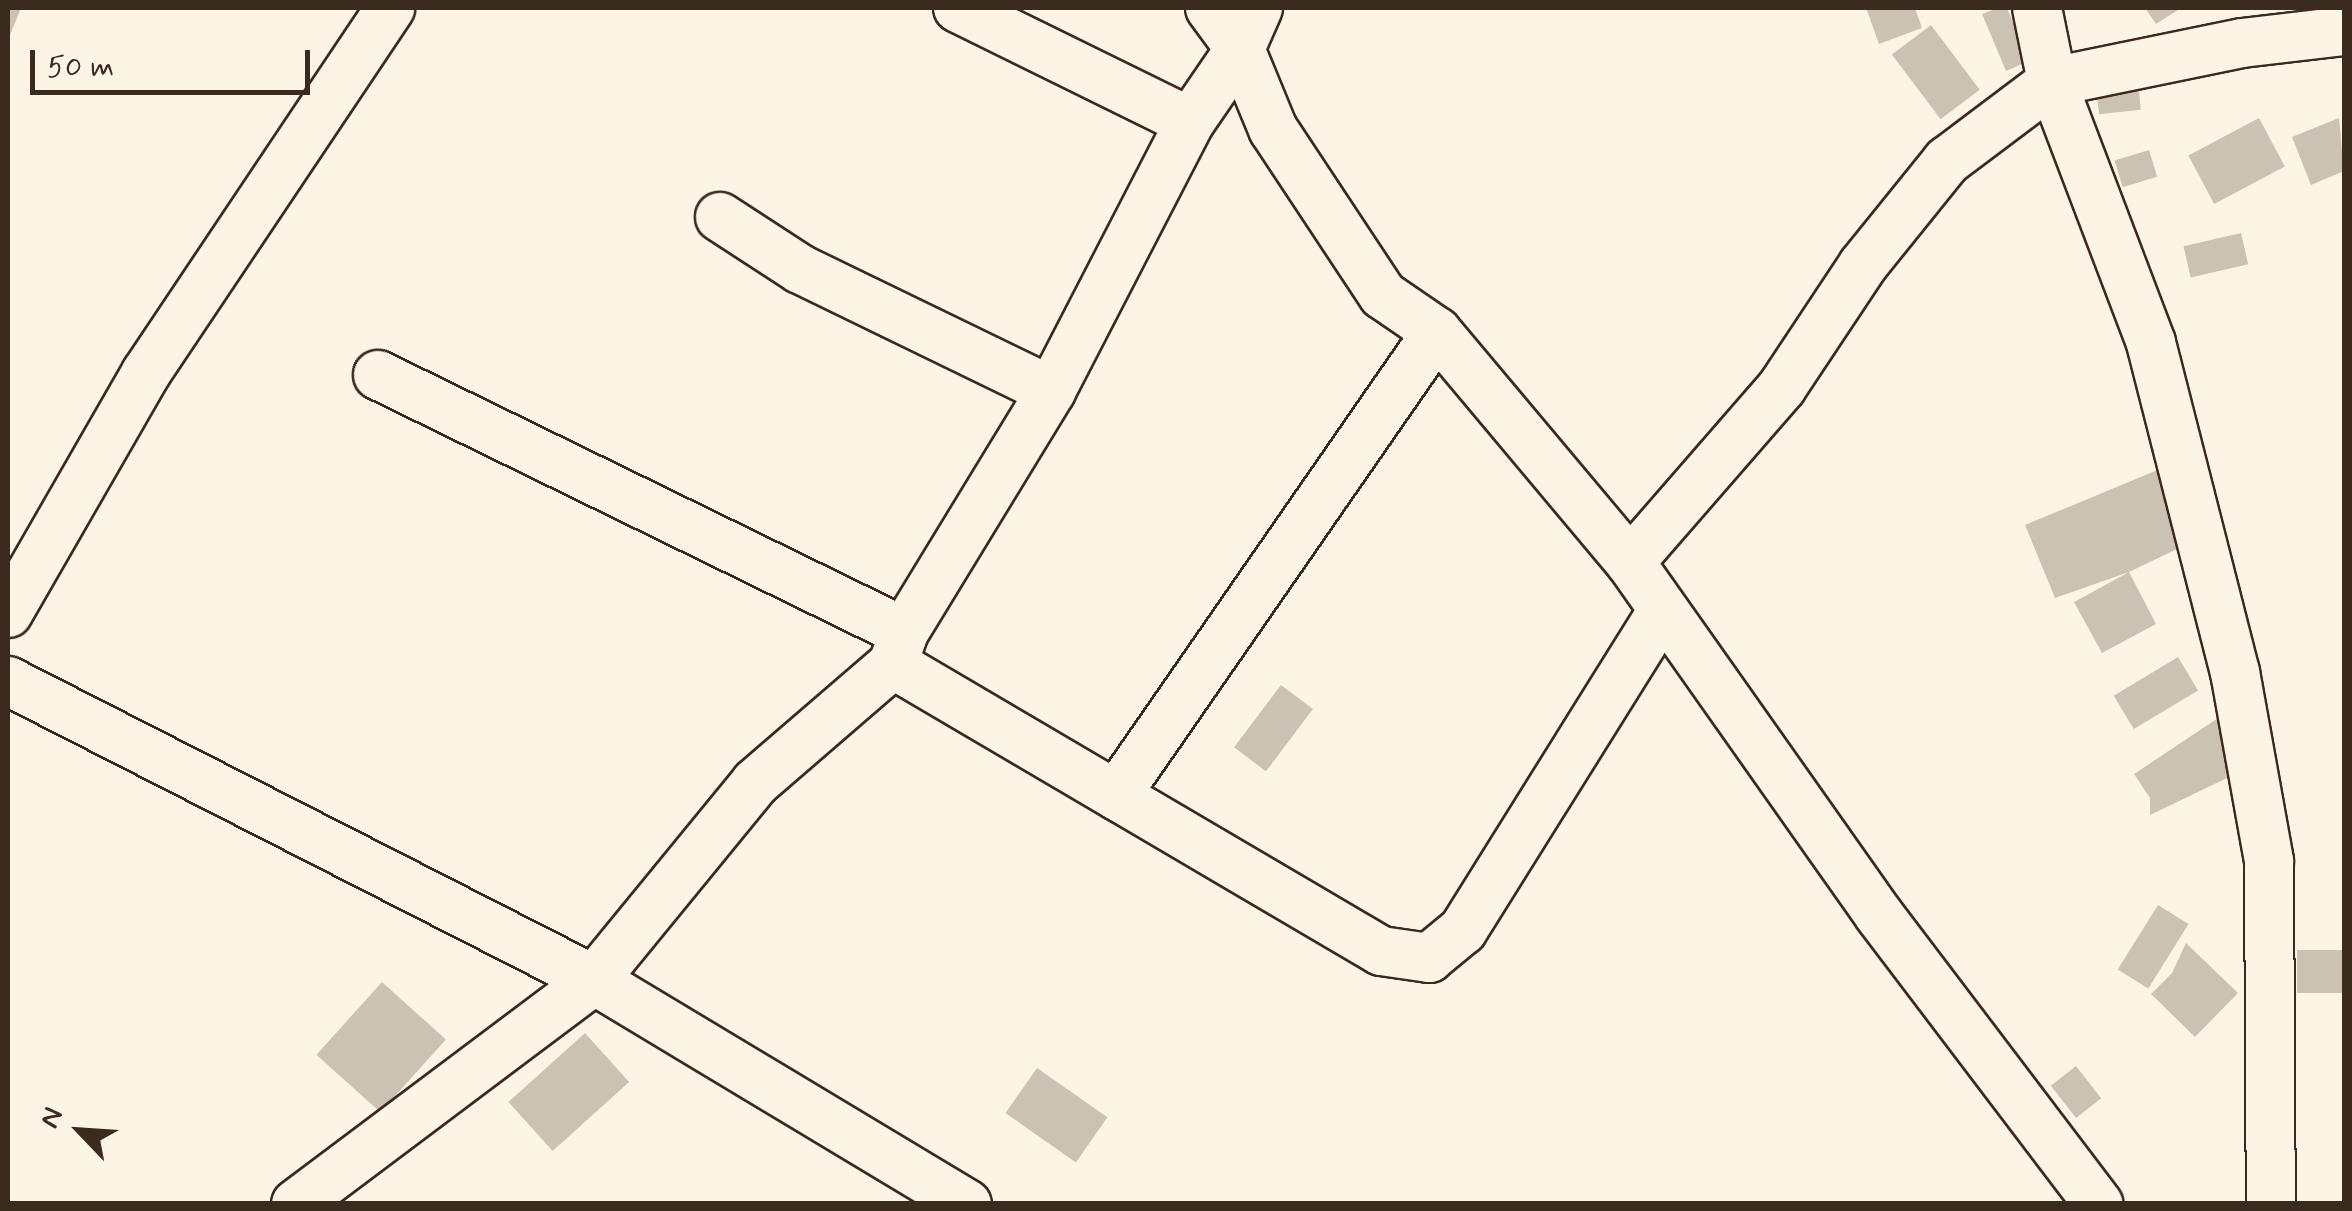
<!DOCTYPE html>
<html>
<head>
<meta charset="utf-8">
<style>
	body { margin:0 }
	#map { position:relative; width:2352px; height:1211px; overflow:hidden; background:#fcf5e5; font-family:Mynerve,sans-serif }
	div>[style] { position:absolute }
	.building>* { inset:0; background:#ccc2b3; transform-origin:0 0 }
	.roads { filter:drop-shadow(2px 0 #3b2a1e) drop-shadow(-2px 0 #3b2a1e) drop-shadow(0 2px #3b2a1e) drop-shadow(0 -2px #3b2a1e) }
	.minor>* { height:48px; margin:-24px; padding:0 24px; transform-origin:24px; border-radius:24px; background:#fcf5e5 }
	span { translate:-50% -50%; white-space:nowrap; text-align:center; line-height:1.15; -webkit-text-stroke:9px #fcf5e5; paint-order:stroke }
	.frame { position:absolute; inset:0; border:10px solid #3b2a1e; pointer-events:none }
	.north { position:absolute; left:30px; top:1081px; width:100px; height:100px; -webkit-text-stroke:8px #fcf5e5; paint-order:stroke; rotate:295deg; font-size:28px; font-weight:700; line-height:40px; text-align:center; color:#3b2a1e }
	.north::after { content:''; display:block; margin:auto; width:35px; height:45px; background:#3b2a1e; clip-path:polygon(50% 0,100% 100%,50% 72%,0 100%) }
	.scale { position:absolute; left:30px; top:50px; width:280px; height:45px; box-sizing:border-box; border:5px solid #3b2a1e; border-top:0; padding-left:12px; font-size:30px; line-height:35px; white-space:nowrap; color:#3b2a1e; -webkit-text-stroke:8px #fcf5e5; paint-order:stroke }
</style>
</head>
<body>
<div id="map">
	<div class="building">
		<i style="clip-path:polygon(8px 8px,21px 8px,8px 40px)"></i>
		<i style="clip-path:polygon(1866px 8px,1915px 8px,1922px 28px,1879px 44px)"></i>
		<i style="clip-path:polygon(1998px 8px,2007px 8px,2029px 61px,2006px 71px,1982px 14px)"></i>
		<i style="clip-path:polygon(2145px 8px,2181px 8px,2156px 24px)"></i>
		<i style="left:1931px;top:25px;width:81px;height:49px;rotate:53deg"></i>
		<i style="left:2138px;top:83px;width:27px;height:42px;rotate:84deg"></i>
		<i style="left:2259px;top:118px;width:55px;height:80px;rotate:62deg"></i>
		<i style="clip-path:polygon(2339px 118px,2344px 171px,2311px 185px,2292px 137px)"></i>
		<i style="left:2149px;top:150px;width:28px;height:36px;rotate:73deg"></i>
		<i style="left:2241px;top:233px;width:32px;height:59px;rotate:77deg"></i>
		<i style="clip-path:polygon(2172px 464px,2202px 537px,2129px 572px,2156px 624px,2102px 653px,2074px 602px,2129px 572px,2055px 598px,2025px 525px)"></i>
		<i style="left:2178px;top:657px;width:39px;height:75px;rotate:59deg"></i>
		<i style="left:1281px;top:685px;width:40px;height:78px;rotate:37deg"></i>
		<i style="clip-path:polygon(2221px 716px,2252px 766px,2150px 815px,2150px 798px,2134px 774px)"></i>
		<i style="left:2158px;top:905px;width:36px;height:76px;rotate:32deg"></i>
		<i style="clip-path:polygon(2186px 943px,2238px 993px,2195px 1037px,2151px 994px,2172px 973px)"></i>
		<i style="left:2344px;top:950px;width:43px;height:47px;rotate:90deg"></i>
		<i style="left:382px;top:982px;width:86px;height:98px;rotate:42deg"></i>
		<i style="left:585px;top:1033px;width:66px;height:103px;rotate:48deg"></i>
		<i style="left:2076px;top:1066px;width:41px;height:32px;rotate:52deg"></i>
		<i style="left:1037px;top:1068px;width:86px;height:55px;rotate:35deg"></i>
	</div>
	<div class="roads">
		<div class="minor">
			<i style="left:958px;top:8px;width:258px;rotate:26.2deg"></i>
			<i style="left:1210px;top:8px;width:51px;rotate:53.8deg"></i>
			<i style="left:1240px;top:49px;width:87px;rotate:67.6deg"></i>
			<i style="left:1273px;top:129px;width:199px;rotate:56.5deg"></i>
			<i style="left:1383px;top:295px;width:65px;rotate:34.4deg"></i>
			<i style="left:1437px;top:332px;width:300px;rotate:50deg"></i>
			<i style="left:1630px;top:562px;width:432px;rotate:54.8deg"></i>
			<i style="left:1879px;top:915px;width:363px;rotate:52.8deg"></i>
			<i style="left:2037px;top:8px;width:76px;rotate:78.5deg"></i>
			<i style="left:2052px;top:82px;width:279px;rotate:69.2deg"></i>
			<i style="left:2151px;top:343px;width:340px;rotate:75.7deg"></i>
			<i style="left:2235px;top:672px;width:192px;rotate:79.8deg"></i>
			<i style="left:2269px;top:861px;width:343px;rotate:89.7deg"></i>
			<i style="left:720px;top:217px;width:95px;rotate:33deg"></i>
			<i style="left:800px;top:269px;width:279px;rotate:25.9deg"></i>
			<i style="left:378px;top:375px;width:585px;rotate:26.04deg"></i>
			<i style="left:1630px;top:562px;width:232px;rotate:-49deg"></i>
			<i style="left:1782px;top:387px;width:146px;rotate:-56.4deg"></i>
			<i style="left:1863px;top:265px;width:134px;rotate:-51.1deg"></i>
			<i style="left:1947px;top:161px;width:131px;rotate:-37deg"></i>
			<i style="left:2052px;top:82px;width:194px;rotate:-11.6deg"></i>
			<i style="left:2242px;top:43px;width:103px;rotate:-6.7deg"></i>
			<i style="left:8px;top:613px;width:277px;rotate:-60.1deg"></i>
			<i style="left:146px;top:373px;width:439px;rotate:-56.2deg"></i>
			<i style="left:893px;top:664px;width:566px;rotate:30.46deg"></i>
			<i style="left:1381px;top:951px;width:49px;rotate:8.3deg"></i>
			<i style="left:1429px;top:958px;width:44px;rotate:-39.5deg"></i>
			<i style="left:1463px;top:930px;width:377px;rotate:-58deg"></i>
			<i style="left:8px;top:681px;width:658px;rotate:27.03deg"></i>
			<i style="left:594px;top:980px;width:435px;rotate:31deg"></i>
			<i style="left:1116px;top:795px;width:563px;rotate:-55.27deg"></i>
			<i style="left:296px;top:1204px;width:373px;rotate:-36.9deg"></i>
			<i style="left:594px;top:980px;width:254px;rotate:-50.7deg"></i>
			<i style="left:755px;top:783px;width:182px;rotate:-40.8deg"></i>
			<i style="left:893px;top:664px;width:34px;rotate:-71deg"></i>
			<i style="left:904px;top:632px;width:282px;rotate:-58.6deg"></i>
			<i style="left:1051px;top:391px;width:303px;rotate:-62.7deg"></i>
			<i style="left:1190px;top:122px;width:88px;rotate:-55.6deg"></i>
			<i style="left:1240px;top:49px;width:45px;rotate:-66.3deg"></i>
		</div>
	</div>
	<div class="frame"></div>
	<div class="north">N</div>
	<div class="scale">50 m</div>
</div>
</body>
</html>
